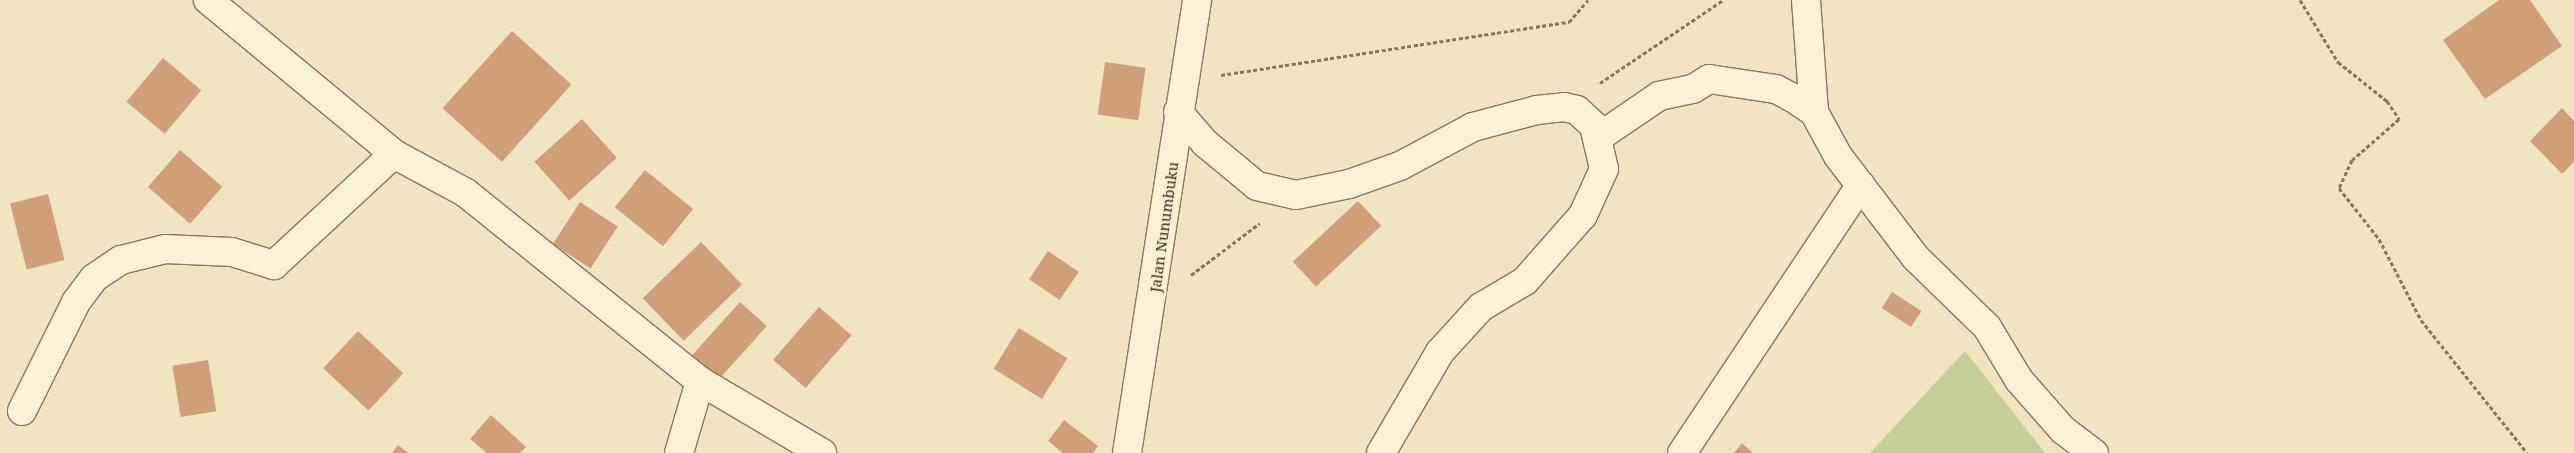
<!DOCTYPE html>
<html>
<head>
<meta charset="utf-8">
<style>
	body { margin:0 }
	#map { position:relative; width:2574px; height:453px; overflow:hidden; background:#f0e4c3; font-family:"Noto Serif",serif }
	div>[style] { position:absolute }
	.green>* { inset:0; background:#c5ce97 }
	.building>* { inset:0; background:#cfa078; transform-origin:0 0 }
	.path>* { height:3px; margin-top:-1.5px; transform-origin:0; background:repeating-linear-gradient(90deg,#8b7659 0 4px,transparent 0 6.5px) }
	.roads { filter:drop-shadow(1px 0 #8b7659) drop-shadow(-1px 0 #8b7659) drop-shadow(0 1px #8b7659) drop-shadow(0 -1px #8b7659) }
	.street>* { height:28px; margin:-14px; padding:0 14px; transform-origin:14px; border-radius:14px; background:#faf1d7 }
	span { translate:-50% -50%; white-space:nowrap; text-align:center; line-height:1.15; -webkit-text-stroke:4.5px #f7eed3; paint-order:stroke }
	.street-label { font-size:15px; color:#3a2d1e }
</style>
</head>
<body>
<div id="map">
	<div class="green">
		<i style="clip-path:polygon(1965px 351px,2045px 453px,1870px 453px)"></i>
	</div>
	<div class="building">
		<i style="clip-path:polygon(2499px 0,2530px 0,2562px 46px,2485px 99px,2443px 40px)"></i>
		<i style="left:512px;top:31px;width:80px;height:104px;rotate:42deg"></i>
		<i style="left:163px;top:58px;width:50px;height:57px;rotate:40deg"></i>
		<i style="left:1105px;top:62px;width:41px;height:53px;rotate:8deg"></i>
		<i style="clip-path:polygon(2562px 108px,2574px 121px,2574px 162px,2562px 174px,2530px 141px)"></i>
		<i style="left:582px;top:119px;width:52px;height:64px;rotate:48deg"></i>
		<i style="left:180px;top:150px;width:56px;height:49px;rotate:41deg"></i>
		<i style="left:645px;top:170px;width:62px;height:48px;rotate:39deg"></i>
		<i style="left:48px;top:194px;width:68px;height:39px;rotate:76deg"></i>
		<i style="left:1358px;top:201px;width:34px;height:89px;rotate:47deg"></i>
		<i style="left:580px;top:202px;width:45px;height:50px;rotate:33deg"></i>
		<i style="left:701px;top:242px;width:59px;height:81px;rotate:46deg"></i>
		<i style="left:1048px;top:251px;width:37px;height:34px;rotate:34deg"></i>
		<i style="left:1892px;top:292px;width:35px;height:19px;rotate:33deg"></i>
		<i style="left:740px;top:302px;width:36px;height:75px;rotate:42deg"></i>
		<i style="left:819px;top:307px;width:43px;height:70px;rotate:41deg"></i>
		<i style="left:1019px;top:328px;width:57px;height:48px;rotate:32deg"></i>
		<i style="left:358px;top:331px;width:62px;height:51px;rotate:43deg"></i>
		<i style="left:208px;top:360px;width:52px;height:36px;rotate:81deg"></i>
		<i style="clip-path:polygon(491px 415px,526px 447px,520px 453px,487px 453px,470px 439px)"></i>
		<i style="clip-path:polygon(1064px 420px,1098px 446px,1093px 453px,1063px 453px,1048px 441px)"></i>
		<i style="clip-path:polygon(1742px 443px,1753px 453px,1734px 453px)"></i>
		<i style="clip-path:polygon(398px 445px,408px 453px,392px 453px)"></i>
	</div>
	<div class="path">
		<i style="left:2300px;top:0;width:73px;rotate:58.5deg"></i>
		<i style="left:2338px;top:62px;width:63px;rotate:38.5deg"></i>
		<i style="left:2387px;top:101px;width:22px;rotate:56deg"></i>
		<i style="left:2399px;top:119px;width:62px;rotate:138.9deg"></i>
		<i style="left:2352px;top:160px;width:31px;rotate:115deg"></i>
		<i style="left:2339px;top:188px;width:65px;rotate:51.9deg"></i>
		<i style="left:2379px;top:239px;width:91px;rotate:62.6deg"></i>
		<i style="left:2421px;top:320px;width:170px;rotate:51.4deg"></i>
		<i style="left:1221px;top:75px;width:352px;rotate:-8.7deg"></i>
		<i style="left:1569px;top:22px;width:29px;rotate:-49deg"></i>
		<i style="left:1600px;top:83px;width:148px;rotate:-34deg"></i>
		<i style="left:1191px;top:275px;width:86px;rotate:-37deg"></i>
	</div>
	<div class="roads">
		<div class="street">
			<i style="left:208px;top:0;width:241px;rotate:39.6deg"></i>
			<i style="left:394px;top:154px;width:82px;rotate:28.4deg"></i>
			<i style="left:466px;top:193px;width:300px;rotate:38.8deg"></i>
			<i style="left:700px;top:381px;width:142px;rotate:30.5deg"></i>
			<i style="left:1806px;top:0;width:112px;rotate:85.9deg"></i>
			<i style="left:1178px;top:112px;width:41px;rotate:48.9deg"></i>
			<i style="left:1205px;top:143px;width:67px;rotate:39.6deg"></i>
			<i style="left:1257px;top:186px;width:40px;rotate:13deg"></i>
			<i style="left:1296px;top:195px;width:54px;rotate:-11.7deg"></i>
			<i style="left:1349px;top:184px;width:54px;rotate:-19.4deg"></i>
			<i style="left:1400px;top:166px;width:83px;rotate:-28.1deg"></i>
			<i style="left:1473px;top:127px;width:66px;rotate:-14.9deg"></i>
			<i style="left:1537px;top:110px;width:27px;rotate:-6deg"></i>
			<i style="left:1564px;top:107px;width:13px;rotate:13deg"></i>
			<i style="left:1577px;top:110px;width:23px;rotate:43deg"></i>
			<i style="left:1594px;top:126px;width:44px;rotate:76.9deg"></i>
			<i style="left:1604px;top:169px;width:51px;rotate:114.5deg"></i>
			<i style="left:1583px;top:215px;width:88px;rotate:131.3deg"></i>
			<i style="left:1525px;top:281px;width:51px;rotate:149.4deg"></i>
			<i style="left:1481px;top:307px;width:61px;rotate:132.3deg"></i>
			<i style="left:1440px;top:352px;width:117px;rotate:120.3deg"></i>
			<i style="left:1599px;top:137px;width:73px;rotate:-34.3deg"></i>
			<i style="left:1659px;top:96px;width:35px;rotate:-12deg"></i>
			<i style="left:1693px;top:89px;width:19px;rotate:-32deg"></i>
			<i style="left:1709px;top:79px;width:68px;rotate:8.5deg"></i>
			<i style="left:1776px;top:89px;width:19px;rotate:28deg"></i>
			<i style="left:1793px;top:98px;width:25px;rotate:34deg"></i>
			<i style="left:1814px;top:112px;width:50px;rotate:61.4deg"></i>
			<i style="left:1838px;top:156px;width:128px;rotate:52.6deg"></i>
			<i style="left:1916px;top:258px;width:99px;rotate:44.2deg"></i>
			<i style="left:1987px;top:327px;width:62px;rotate:58.9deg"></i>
			<i style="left:2019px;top:380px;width:67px;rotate:48.7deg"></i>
			<i style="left:2063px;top:430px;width:39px;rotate:37deg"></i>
			<i style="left:22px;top:411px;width:122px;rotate:-63.6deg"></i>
			<i style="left:76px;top:302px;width:30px;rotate:-53deg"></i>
			<i style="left:94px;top:278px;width:32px;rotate:-34deg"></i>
			<i style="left:121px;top:260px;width:45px;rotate:-14deg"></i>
			<i style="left:165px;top:249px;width:67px;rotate:2.6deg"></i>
			<i style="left:232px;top:252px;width:44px;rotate:17.2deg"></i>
			<i style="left:274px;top:265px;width:163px;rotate:-42.8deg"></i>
			<i style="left:679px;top:453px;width:75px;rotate:-73.7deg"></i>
			<i style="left:1127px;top:453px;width:458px;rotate:-81.2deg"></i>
			<i style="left:1682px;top:453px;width:322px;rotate:-56.3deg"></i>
		</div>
	</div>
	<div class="street-label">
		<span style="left:1164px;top:227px;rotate:-82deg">Jalan Nunumbuku</span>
	</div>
</div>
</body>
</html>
